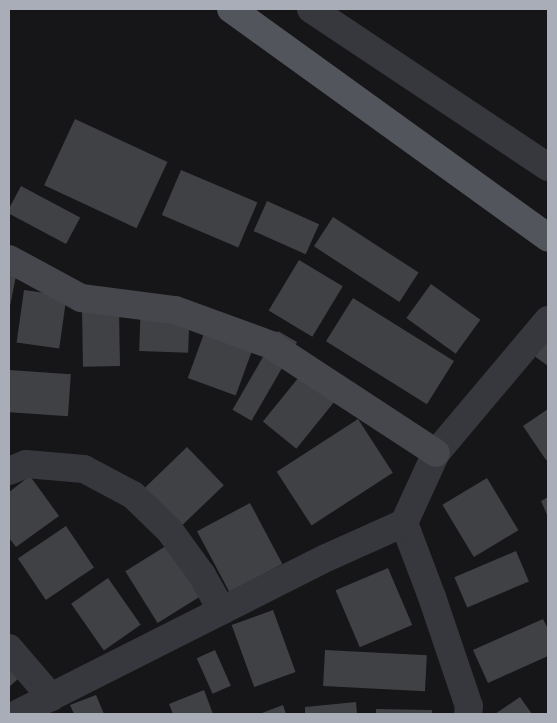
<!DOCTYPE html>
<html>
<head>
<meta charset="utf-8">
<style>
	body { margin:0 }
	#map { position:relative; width:557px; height:723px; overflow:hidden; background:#161618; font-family:Inter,sans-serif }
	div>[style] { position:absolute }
	.building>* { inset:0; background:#404145; transform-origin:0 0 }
	.street>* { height:28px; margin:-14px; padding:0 14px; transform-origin:14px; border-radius:14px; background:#37383d }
	.secondary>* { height:28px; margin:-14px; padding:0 14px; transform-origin:14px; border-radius:14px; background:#45474d }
	.primary>* { height:28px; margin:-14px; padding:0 14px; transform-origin:14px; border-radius:14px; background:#53555c }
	span { translate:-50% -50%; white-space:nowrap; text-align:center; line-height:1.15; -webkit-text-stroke:4px #111113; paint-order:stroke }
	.frame { position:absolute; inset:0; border:10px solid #a8adb8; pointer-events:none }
</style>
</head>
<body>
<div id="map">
	<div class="building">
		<i style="left:75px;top:119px;width:102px;height:73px;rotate:25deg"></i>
		<i style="left:181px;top:170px;width:83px;height:49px;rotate:23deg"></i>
		<i style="left:21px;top:186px;width:67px;height:30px;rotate:28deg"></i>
		<i style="left:267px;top:201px;width:57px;height:33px;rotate:24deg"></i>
		<i style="left:333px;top:217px;width:102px;height:35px;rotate:33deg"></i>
		<i style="left:299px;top:260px;width:51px;height:59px;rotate:31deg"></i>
		<i style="clip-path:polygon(9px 264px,18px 266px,10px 306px,9px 306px)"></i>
		<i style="left:431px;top:284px;width:61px;height:42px;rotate:36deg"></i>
		<i style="left:24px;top:290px;width:43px;height:53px;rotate:8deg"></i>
		<i style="left:353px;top:298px;width:119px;height:51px;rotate:32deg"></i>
		<i style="left:141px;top:299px;width:49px;height:52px;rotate:2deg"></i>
		<i style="left:119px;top:309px;width:57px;height:37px;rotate:89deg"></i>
		<i style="left:210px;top:317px;width:51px;height:65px;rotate:20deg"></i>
		<i style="left:278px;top:331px;width:22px;height:91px;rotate:30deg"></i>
		<i style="clip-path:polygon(548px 333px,548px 366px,533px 355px)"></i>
		<i style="left:312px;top:361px;width:43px;height:78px;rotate:39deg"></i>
		<i style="left:9px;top:370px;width:62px;height:42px;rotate:4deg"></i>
		<i style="clip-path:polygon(548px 409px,548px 459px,546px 460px,523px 426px)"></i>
		<i style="left:358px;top:419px;width:64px;height:97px;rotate:57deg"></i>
		<i style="left:187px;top:447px;width:53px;height:59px;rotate:46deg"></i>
		<i style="clip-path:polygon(30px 476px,59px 516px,16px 547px,9px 538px,9px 492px)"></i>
		<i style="left:487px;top:478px;width:61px;height:52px;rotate:59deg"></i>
		<i style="clip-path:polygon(548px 497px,548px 517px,541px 501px)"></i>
		<i style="left:250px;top:503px;width:69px;height:60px;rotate:62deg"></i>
		<i style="left:66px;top:526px;width:50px;height:58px;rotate:56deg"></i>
		<i style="left:177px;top:539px;width:61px;height:61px;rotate:58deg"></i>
		<i style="left:516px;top:551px;width:33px;height:67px;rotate:67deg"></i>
		<i style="left:388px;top:568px;width:62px;height:57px;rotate:67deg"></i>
		<i style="left:108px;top:578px;width:57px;height:45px;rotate:55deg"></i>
		<i style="left:273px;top:610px;width:66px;height:44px;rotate:70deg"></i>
		<i style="clip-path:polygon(543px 619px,548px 629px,548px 656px,488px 683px,473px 650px)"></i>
		<i style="clip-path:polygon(9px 650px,27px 671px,9px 687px)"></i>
		<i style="left:215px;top:650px;width:39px;height:20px;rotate:66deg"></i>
		<i style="left:325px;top:650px;width:102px;height:36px;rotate:3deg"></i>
		<i style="clip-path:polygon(204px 690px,213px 714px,173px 714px,169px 704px)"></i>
		<i style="clip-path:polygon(96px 695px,104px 714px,74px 714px,70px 705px)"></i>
		<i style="clip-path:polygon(520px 697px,532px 714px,495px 714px)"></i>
		<i style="clip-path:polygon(356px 702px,357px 714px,305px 714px,305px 707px)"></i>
		<i style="clip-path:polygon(283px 705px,286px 714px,262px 714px,262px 713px)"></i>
		<i style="clip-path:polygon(376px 709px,432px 710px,432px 714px,376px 714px)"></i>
	</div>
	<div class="street">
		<i style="left:311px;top:9px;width:285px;rotate:33.7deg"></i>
		<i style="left:9px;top:471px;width:18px;rotate:-22deg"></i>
		<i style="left:26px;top:464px;width:58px;rotate:4.9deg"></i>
		<i style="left:84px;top:469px;width:55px;rotate:28deg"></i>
		<i style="left:133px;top:495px;width:52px;rotate:44.2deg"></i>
		<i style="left:170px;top:531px;width:54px;rotate:54deg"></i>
		<i style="left:202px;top:575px;width:41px;rotate:60.9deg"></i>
		<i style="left:404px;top:523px;width:79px;rotate:69.3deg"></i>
		<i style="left:432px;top:597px;width:115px;rotate:71.3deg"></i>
		<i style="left:469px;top:706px;width:8px;rotate:97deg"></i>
		<i style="left:9px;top:648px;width:65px;rotate:49.4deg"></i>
		<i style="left:17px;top:714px;width:346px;rotate:-26.8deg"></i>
		<i style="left:326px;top:558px;width:85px;rotate:-24.2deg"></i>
		<i style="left:404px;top:523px;width:77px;rotate:-65.4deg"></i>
		<i style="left:436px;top:453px;width:174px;rotate:-49.9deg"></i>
	</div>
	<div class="secondary">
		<i style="left:9px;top:259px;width:82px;rotate:28.4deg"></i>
		<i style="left:81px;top:298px;width:95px;rotate:7.3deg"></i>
		<i style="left:175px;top:310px;width:102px;rotate:20deg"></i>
		<i style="left:271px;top:345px;width:197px;rotate:33.2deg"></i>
	</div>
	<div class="primary">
		<i style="left:231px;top:9px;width:391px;rotate:35.8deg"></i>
	</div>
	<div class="frame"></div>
</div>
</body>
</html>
